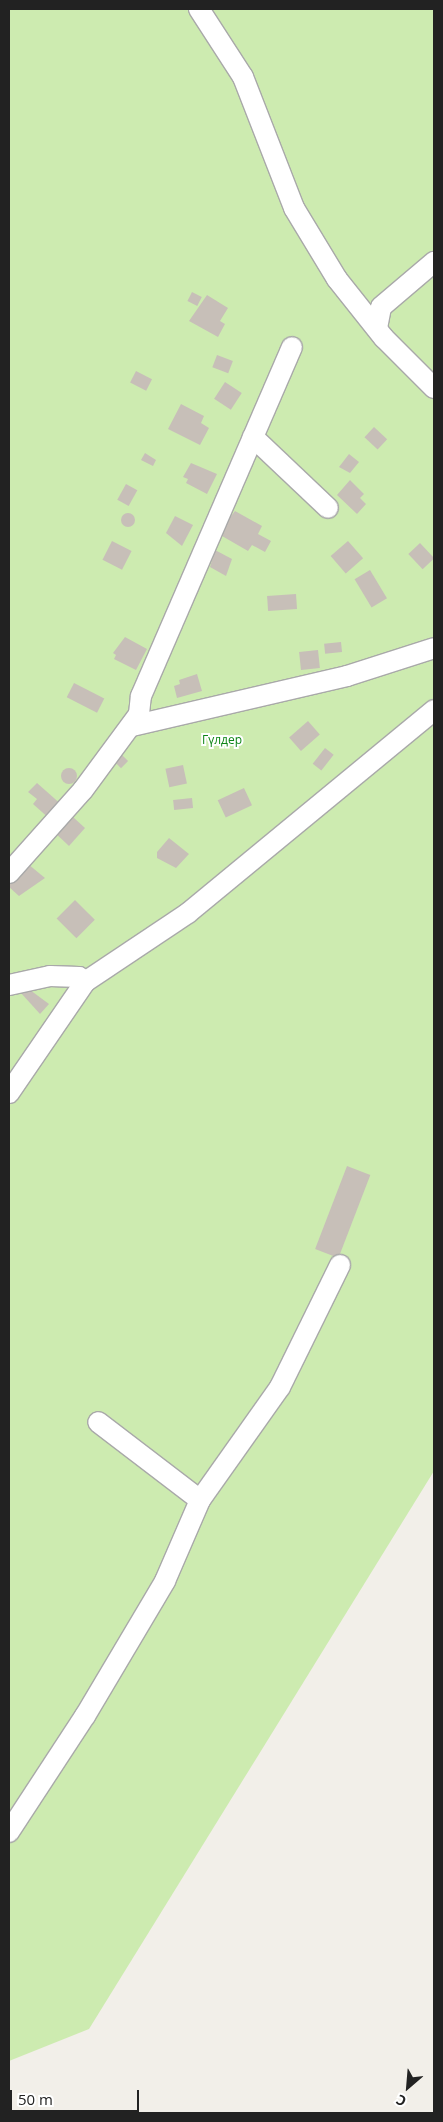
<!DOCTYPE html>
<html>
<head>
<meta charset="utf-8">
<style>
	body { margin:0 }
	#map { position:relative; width:443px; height:2122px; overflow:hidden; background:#f2efe9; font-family:"Open Sans",sans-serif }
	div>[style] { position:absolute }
	.grass>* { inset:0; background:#cdebb0 }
	.building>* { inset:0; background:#c7bfb8; transform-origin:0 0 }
	.round { border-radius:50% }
	.roads { filter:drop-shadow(1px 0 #a9a9a9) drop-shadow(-1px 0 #a9a9a9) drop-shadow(0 1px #a9a9a9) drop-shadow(0 -1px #a9a9a9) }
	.minor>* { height:20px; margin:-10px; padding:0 10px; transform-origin:10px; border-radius:10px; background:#fff }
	span { translate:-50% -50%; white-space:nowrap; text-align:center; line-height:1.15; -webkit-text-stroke:4px #fff; paint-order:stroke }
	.park-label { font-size:12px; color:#0c8416 }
	.frame { position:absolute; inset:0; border:10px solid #222; pointer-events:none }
	.north { position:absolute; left:383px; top:2062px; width:50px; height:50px; -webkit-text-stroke:4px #fff; paint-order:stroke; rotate:207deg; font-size:14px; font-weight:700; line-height:20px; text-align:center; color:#222 }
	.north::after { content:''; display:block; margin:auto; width:18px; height:22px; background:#222; clip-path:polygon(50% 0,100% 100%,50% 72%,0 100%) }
	.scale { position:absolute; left:10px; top:2090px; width:129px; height:22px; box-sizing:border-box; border:2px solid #222; border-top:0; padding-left:6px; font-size:15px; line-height:18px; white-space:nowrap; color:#222; -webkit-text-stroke:4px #fff; paint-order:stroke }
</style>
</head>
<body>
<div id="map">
	<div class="grass">
		<i style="clip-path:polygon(9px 9px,434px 9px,434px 1471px,89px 2029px,9px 2061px)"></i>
	</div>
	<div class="building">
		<i style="left:192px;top:292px;width:11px;height:10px;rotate:27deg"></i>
		<i style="clip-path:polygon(207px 295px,228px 308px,220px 321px,225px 324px,218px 337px,189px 321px)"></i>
		<i style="left:217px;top:355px;width:17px;height:13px;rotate:21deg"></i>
		<i style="left:136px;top:371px;width:18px;height:13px;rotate:27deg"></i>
		<i style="left:225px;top:382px;width:20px;height:20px;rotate:33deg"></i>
		<i style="clip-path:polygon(181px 404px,204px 416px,201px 423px,209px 428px,200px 445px,168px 429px)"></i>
		<i style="left:374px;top:427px;width:18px;height:14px;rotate:43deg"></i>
		<i style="clip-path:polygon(145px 453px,156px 460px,153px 466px,141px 460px)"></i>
		<i style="clip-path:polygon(349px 454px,359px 462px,350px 473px,339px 467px)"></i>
		<i style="clip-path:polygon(191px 463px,217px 474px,207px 494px,186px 483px,188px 479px,183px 477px)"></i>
		<i style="clip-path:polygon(350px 480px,364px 494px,360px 498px,366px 504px,357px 514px,337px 495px)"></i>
		<i style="left:126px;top:484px;width:13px;height:18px;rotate:29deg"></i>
		<i style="clip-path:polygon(235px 511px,262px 526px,258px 534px,271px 541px,265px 552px,252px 545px,248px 551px,222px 536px,225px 530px,222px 528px)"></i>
		<i class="round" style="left:121px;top:513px;width:14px;height:14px"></i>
		<i style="clip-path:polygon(175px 516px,193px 525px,182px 546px,166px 533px)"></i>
		<i style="left:112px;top:541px;width:22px;height:21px;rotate:27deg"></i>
		<i style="left:348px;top:541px;width:23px;height:23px;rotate:49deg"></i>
		<i style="left:420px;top:543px;width:21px;height:16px;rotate:47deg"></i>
		<i style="clip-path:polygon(215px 550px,232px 559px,226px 576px,210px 567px)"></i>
		<i style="left:370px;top:570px;width:33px;height:18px;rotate:59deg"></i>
		<i style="left:296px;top:594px;width:15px;height:29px;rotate:86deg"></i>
		<i style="clip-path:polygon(125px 637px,147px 649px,136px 670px,114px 659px,116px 655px,113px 653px)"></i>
		<i style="left:341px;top:642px;width:10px;height:17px;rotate:84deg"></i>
		<i style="left:318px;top:650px;width:18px;height:19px;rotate:84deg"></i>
		<i style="clip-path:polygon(197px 674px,202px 691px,177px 698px,174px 686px,180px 684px,179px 680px)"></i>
		<i style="left:74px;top:683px;width:34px;height:16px;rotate:27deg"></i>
		<i style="left:308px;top:721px;width:18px;height:25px;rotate:49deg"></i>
		<i style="left:325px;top:748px;width:11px;height:20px;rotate:38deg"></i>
		<i style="left:121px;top:754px;width:10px;height:10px;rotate:45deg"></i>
		<i style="left:183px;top:765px;width:19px;height:18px;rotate:78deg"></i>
		<i class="round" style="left:61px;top:768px;width:16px;height:16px"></i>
		<i style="clip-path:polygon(37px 783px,63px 806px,51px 820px,33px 804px,37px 799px,28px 792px)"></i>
		<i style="left:244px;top:788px;width:19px;height:29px;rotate:65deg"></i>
		<i style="left:192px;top:798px;width:10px;height:19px;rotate:84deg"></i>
		<i style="clip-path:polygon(73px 817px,85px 828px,69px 846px,53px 831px)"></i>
		<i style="clip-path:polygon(169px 838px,189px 854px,176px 868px,157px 858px,157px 852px)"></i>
		<i style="clip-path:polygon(28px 864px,45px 878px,19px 896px,9px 887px,9px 880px)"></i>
		<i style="left:75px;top:900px;width:28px;height:26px;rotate:45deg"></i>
		<i style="clip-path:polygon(26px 987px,49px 1004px,40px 1014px,21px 993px)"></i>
		<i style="left:347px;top:1166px;width:25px;height:89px;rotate:21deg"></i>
	</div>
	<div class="roads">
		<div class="minor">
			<i style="left:199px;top:9px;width:81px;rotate:57.1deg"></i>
			<i style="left:243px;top:77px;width:141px;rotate:68.7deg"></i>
			<i style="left:294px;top:208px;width:83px;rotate:58.8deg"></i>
			<i style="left:337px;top:279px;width:75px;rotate:51.5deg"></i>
			<i style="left:384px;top:338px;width:71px;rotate:45deg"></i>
			<i style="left:377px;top:328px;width:21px;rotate:-79deg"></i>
			<i style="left:381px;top:307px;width:70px;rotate:-40.3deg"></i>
			<i style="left:253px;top:437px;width:103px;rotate:43.4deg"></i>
			<i style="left:132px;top:726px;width:221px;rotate:-13.1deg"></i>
			<i style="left:347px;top:676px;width:91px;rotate:-17.8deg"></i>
			<i style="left:9px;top:873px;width:111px;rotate:-48.3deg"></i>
			<i style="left:83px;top:790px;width:94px;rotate:-53.6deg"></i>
			<i style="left:139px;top:714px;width:18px;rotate:-84deg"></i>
			<i style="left:141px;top:696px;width:380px;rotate:-66.6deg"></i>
			<i style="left:9px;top:985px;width:42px;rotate:-12.4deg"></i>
			<i style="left:50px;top:976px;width:29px;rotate:2deg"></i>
			<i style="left:79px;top:977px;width:8px;rotate:40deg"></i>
			<i style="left:9px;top:1093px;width:135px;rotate:-55.6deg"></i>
			<i style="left:85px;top:982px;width:124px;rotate:-33.8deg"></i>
			<i style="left:188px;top:913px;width:319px;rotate:-39.5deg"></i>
			<i style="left:200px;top:1500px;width:138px;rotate:-54.7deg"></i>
			<i style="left:280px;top:1387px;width:136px;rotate:-63.8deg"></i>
			<i style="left:9px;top:1832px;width:139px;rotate:-56.8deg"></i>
			<i style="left:85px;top:1716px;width:157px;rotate:-59.3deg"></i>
			<i style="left:165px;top:1581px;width:88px;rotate:-66.6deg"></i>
			<i style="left:200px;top:1500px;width:128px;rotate:-142.6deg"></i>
		</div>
	</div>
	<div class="park-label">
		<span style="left:222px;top:740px">Гүлдер</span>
	</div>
	<div class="frame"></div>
	<div class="north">С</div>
	<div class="scale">50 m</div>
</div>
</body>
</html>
